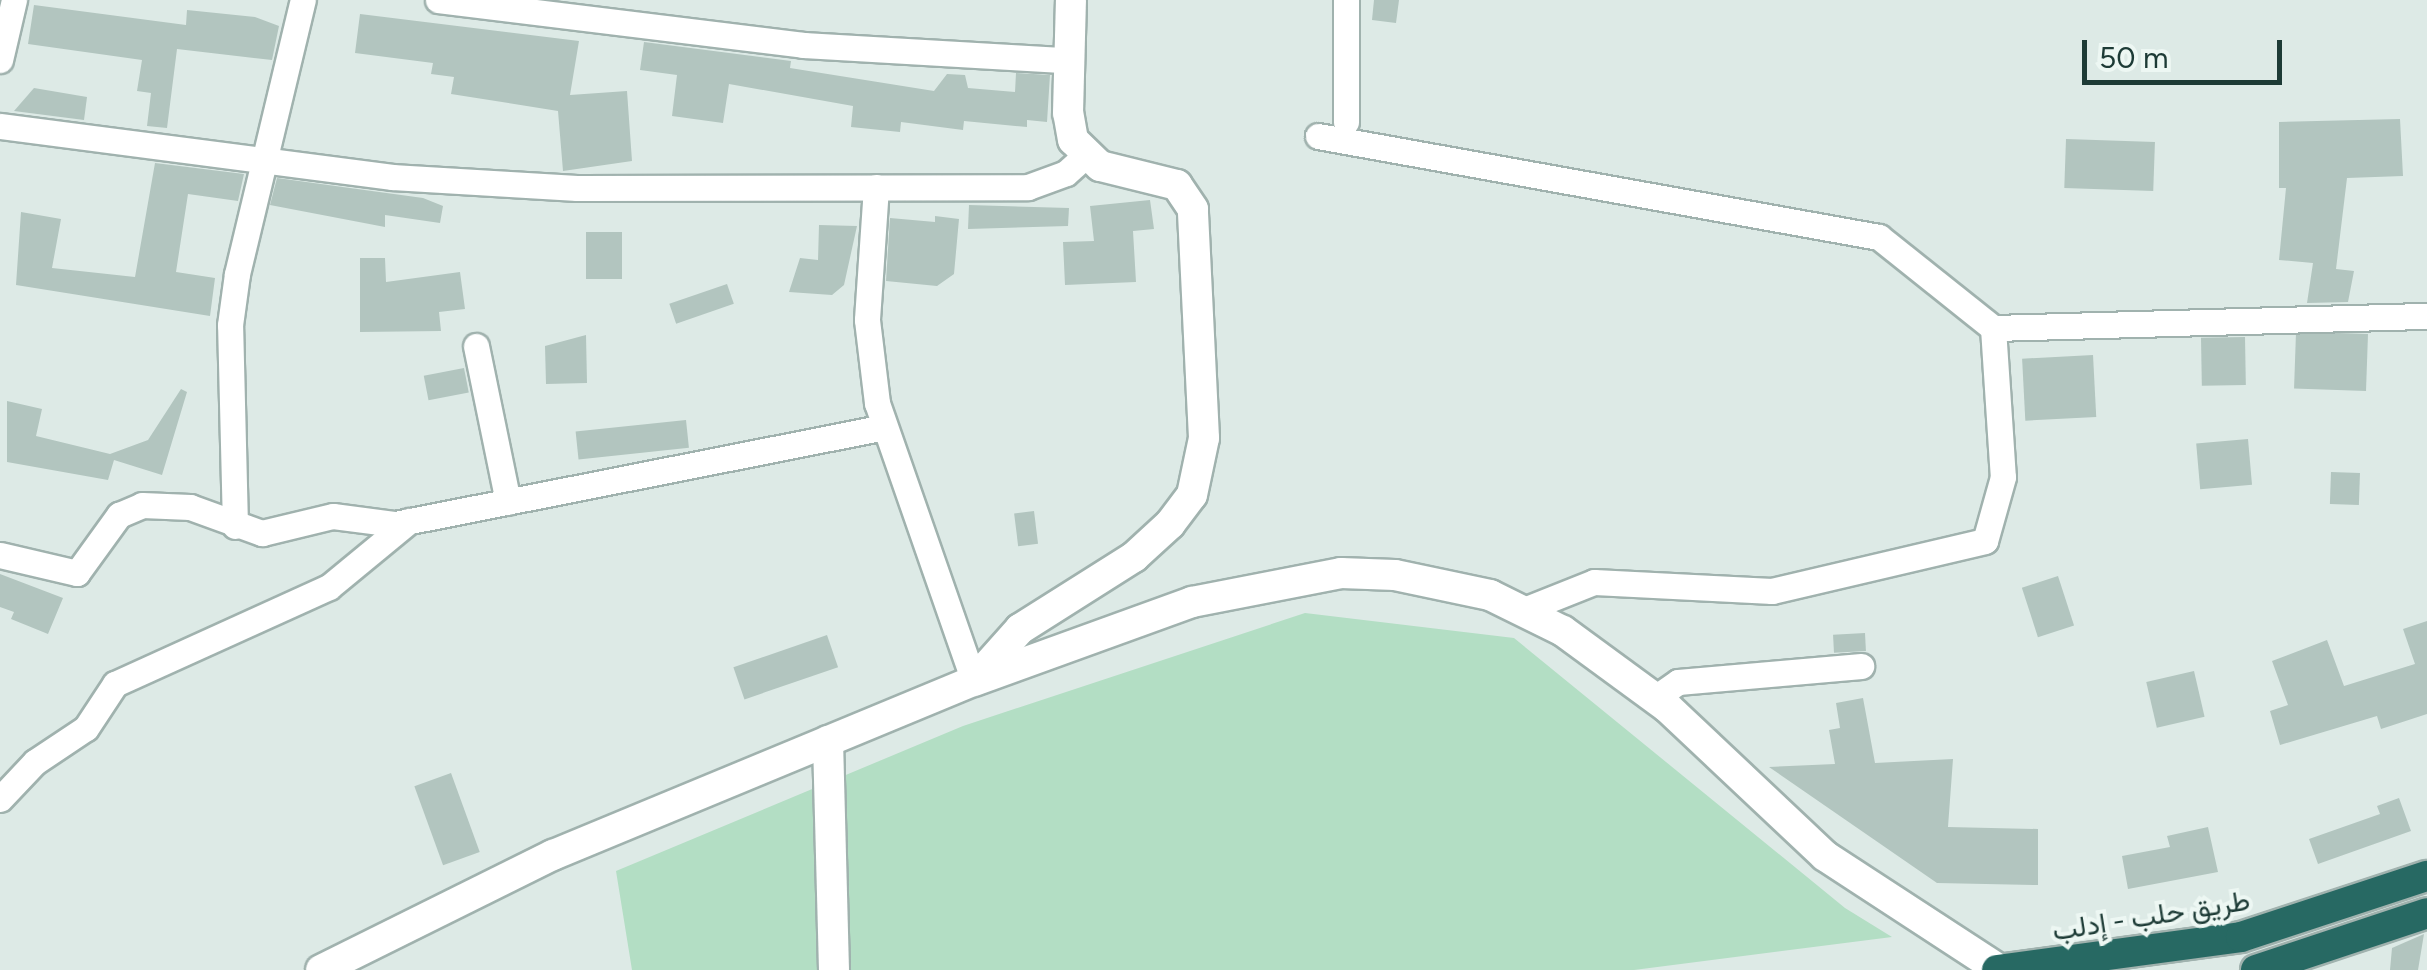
<!DOCTYPE html>
<html>
<head>
<meta charset="utf-8">
<style>
	body { margin:0 }
	#map { position:relative; width:2427px; height:970px; overflow:hidden; background:#ddeae6; font-family:Figtree,Vazirmatn,sans-serif }
	div>[style] { position:absolute }
	.green>* { inset:0; background:#b3dec4 }
	.building>* { inset:0; background:#b2c5bf; transform-origin:0 0 }
	.roads { filter:drop-shadow(2px 0 #a0b2ae) drop-shadow(-2px 0 #a0b2ae) drop-shadow(0 2px #a0b2ae) drop-shadow(0 -2px #a0b2ae) }
	.street>* { height:25px; margin:-12.5px; padding:0 12.5px; transform-origin:12.5px; border-radius:12.5px; background:#fff }
	.secondary>* { height:30px; margin:-15px; padding:0 15px; transform-origin:15px; border-radius:15px; background:#fff }
	.highway>* { height:30px; margin:-15px; padding:0 15px; transform-origin:15px; border-radius:15px; background:#276963 }
	span { translate:-50% -50%; white-space:nowrap; text-align:center; line-height:1.15; -webkit-text-stroke:8px #edf7f3; paint-order:stroke }
	.street-label { font-size:28px; color:#1d3b36 }
	.scale { position:absolute; left:2082px; top:40px; width:200px; height:45px; box-sizing:border-box; border:5px solid #1d3b36; border-top:0; padding-left:12px; font-size:30px; line-height:35px; white-space:nowrap; color:#1d3b36; -webkit-text-stroke:8px #edf7f3; paint-order:stroke }
</style>
</head>
<body>
<div id="map">
	<div class="green">
		<i style="clip-path:polygon(1305px 613px,1514px 638px,1845px 908px,1892px 937px,1634px 970px,632px 970px,616px 871px,963px 726px)"></i>
	</div>
	<div class="building">
		<i style="clip-path:polygon(1374px 0,1399px 0,1396px 23px,1372px 20px)"></i>
		<i style="clip-path:polygon(34px 5px,186px 25px,187px 10px,255px 17px,279px 26px,272px 60px,177px 49px,167px 128px,147px 126px,151px 93px,137px 91px,142px 60px,28px 44px)"></i>
		<i style="clip-path:polygon(360px 14px,579px 41px,570px 95px,627px 91px,632px 161px,563px 171px,558px 111px,451px 94px,454px 77px,431px 74px,433px 63px,355px 53px)"></i>
		<i style="clip-path:polygon(644px 42px,791px 61px,790px 68px,934px 91px,947px 74px,965px 75px,968px 88px,1015px 92px,1016px 73px,1050px 75px,1047px 122px,1027px 120px,1027px 127px,964px 121px,963px 130px,901px 122px,900px 132px,851px 127px,853px 106px,729px 84px,723px 123px,672px 116px,677px 75px,640px 70px)"></i>
		<i style="clip-path:polygon(34px 88px,87px 97px,84px 120px,14px 111px)"></i>
		<i style="clip-path:polygon(2400px 119px,2403px 176px,2347px 178px,2336px 269px,2354px 271px,2348px 302px,2307px 303px,2313px 263px,2279px 260px,2286px 188px,2279px 188px,2279px 122px)"></i>
		<i style="left:2066px;top:139px;width:89px;height:49px;rotate:2deg"></i>
		<i style="clip-path:polygon(155px 163px,244px 174px,238px 201px,188px 194px,176px 272px,215px 278px,210px 316px,16px 285px,21px 212px,61px 219px,52px 268px,135px 277px)"></i>
		<i style="clip-path:polygon(277px 178px,423px 198px,443px 206px,440px 223px,385px 215px,385px 227px,270px 205px)"></i>
		<i style="clip-path:polygon(1150px 200px,1154px 229px,1133px 231px,1136px 282px,1065px 285px,1063px 242px,1094px 241px,1090px 206px)"></i>
		<i style="clip-path:polygon(969px 205px,1069px 208px,1068px 226px,968px 229px)"></i>
		<i style="clip-path:polygon(935px 216px,959px 219px,954px 274px,937px 286px,886px 281px,890px 218px,935px 222px)"></i>
		<i style="clip-path:polygon(819px 225px,857px 226px,844px 285px,832px 295px,789px 292px,800px 258px,818px 260px)"></i>
		<i style="left:586px;top:232px;width:36px;height:47px"></i>
		<i style="clip-path:polygon(360px 258px,385px 258px,386px 282px,460px 272px,465px 309px,439px 312px,441px 331px,360px 332px)"></i>
		<i style="left:727px;top:284px;width:21px;height:61px;rotate:71deg"></i>
		<i style="left:2368px;top:334px;width:57px;height:72px;rotate:92deg"></i>
		<i style="clip-path:polygon(586px 335px,587px 383px,546px 384px,545px 346px)"></i>
		<i style="left:2245px;top:337px;width:48px;height:44px;rotate:89deg"></i>
		<i style="left:2093px;top:355px;width:62px;height:71px;rotate:87deg"></i>
		<i style="left:464px;top:368px;width:25px;height:41px;rotate:79deg"></i>
		<i style="clip-path:polygon(181px 389px,187px 392px,162px 475px,114px 460px,108px 480px,7px 462px,7px 401px,42px 409px,36px 436px,110px 454px,148px 440px)"></i>
		<i style="left:686px;top:420px;width:28px;height:111px;rotate:84deg"></i>
		<i style="left:2248px;top:439px;width:46px;height:52px;rotate:85deg"></i>
		<i style="left:2331px;top:472px;width:29px;height:32px;rotate:2deg"></i>
		<i style="left:1034px;top:511px;width:33px;height:20px;rotate:83deg"></i>
		<i style="clip-path:polygon(0 574px,63px 598px,48px 634px,11px 619px,14px 612px,0 607px)"></i>
		<i style="left:2058px;top:576px;width:52px;height:38px;rotate:72deg"></i>
		<i style="clip-path:polygon(2427px 621px,2427px 714px,2381px 729px,2377px 716px,2280px 745px,2270px 711px,2288px 705px,2272px 661px,2327px 640px,2344px 686px,2415px 664px,2403px 629px)"></i>
		<i style="left:1865px;top:633px;width:18px;height:32px;rotate:87deg"></i>
		<i style="left:827px;top:635px;width:34px;height:99px;rotate:71deg"></i>
		<i style="left:2194px;top:671px;width:47px;height:49px;rotate:77deg"></i>
		<i style="clip-path:polygon(1863px 698px,1875px 763px,1953px 759px,1948px 827px,2038px 829px,2038px 885px,1937px 883px,1769px 767px,1835px 764px,1829px 730px,1840px 728px,1836px 703px)"></i>
		<i style="left:451px;top:773px;width:84px;height:39px;rotate:70deg"></i>
		<i style="clip-path:polygon(2399px 798px,2411px 831px,2318px 864px,2309px 839px,2380px 814px,2377px 806px)"></i>
		<i style="clip-path:polygon(2208px 827px,2218px 872px,2128px 889px,2122px 856px,2170px 847px,2167px 836px)"></i>
		<i style="clip-path:polygon(2424px 934px,2418px 970px,2390px 970px,2392px 948px)"></i>
	</div>
	<div class="roads">
		<div class="street">
			<i style="left:438px;top:0;width:368px;rotate:7deg"></i>
			<i style="left:803px;top:45px;width:264px;rotate:3.3deg"></i>
			<i style="left:0;top:60px;width:62px;rotate:-76.9deg"></i>
			<i style="left:1346px;top:122px;width:122px;rotate:-90deg"></i>
			<i style="left:0;top:126px;width:395px;rotate:7.4deg"></i>
			<i style="left:392px;top:177px;width:185px;rotate:3.4deg"></i>
			<i style="left:577px;top:188px;width:451px;rotate:-0.1deg"></i>
			<i style="left:1028px;top:187px;width:40px;rotate:-20.2deg"></i>
			<i style="left:1066px;top:173px;width:25px;rotate:-42deg"></i>
			<i style="left:1318px;top:136px;width:570px;rotate:10.21deg"></i>
			<i style="left:1879px;top:237px;width:146px;rotate:38.6deg"></i>
			<i style="left:1993px;top:328px;width:149px;rotate:86.2deg"></i>
			<i style="left:2003px;top:477px;width:66px;rotate:105.7deg"></i>
			<i style="left:1985px;top:541px;width:219px;rotate:166.8deg"></i>
			<i style="left:1772px;top:591px;width:178px;rotate:-177.1deg"></i>
			<i style="left:1594px;top:582px;width:73px;rotate:158.3deg"></i>
			<i style="left:876px;top:187px;width:133px;rotate:93.9deg"></i>
			<i style="left:867px;top:320px;width:84px;rotate:83.1deg"></i>
			<i style="left:877px;top:403px;width:294px;rotate:70.8deg"></i>
			<i style="left:1993px;top:328px;width:434px;rotate:-1.6deg"></i>
			<i style="left:476px;top:346px;width:159px;rotate:78.4deg"></i>
			<i style="left:235px;top:526px;width:201px;rotate:-91.4deg"></i>
			<i style="left:230px;top:325px;width:51px;rotate:-82.2deg"></i>
			<i style="left:237px;top:274px;width:282px;rotate:-76.5deg"></i>
			<i style="left:0;top:555px;width:79px;rotate:13.2deg"></i>
			<i style="left:77px;top:573px;width:72px;rotate:-54.1deg"></i>
			<i style="left:119px;top:515px;width:25px;rotate:-23deg"></i>
			<i style="left:142px;top:505px;width:48px;rotate:2.4deg"></i>
			<i style="left:190px;top:507px;width:77px;rotate:19.9deg"></i>
			<i style="left:262px;top:533px;width:73px;rotate:-13.5deg"></i>
			<i style="left:333px;top:516px;width:63px;rotate:7.4deg"></i>
			<i style="left:395px;top:524px;width:496px;rotate:-11.2deg"></i>
			<i style="left:1655px;top:698px;width:28px;rotate:-35deg"></i>
			<i style="left:1678px;top:682px;width:184px;rotate:-5deg"></i>
			<i style="left:0;top:799px;width:51px;rotate:-46.6deg"></i>
			<i style="left:35px;top:762px;width:61px;rotate:-33.7deg"></i>
			<i style="left:86px;top:728px;width:53px;rotate:-56.6deg"></i>
			<i style="left:115px;top:684px;width:235px;rotate:-24.4deg"></i>
			<i style="left:329px;top:587px;width:104px;rotate:-39.5deg"></i>
		</div>
		<div class="secondary">
			<i style="left:979px;top:675px;width:62px;rotate:-48.3deg"></i>
			<i style="left:1020px;top:629px;width:135px;rotate:-32.3deg"></i>
			<i style="left:1134px;top:557px;width:49px;rotate:-42.5deg"></i>
			<i style="left:1170px;top:524px;width:36px;rotate:-53deg"></i>
			<i style="left:1192px;top:495px;width:58px;rotate:-78.1deg"></i>
			<i style="left:1204px;top:438px;width:229px;rotate:-92.8deg"></i>
			<i style="left:1193px;top:209px;width:29px;rotate:-124deg"></i>
			<i style="left:1177px;top:185px;width:79px;rotate:-166.1deg"></i>
			<i style="left:1100px;top:166px;width:37px;rotate:-136deg"></i>
			<i style="left:1073px;top:140px;width:27px;rotate:-100deg"></i>
			<i style="left:1068px;top:113px;width:113px;rotate:-88.5deg"></i>
			<i style="left:828px;top:741px;width:229px;rotate:88.5deg"></i>
			<i style="left:321px;top:970px;width:259px;rotate:-26.4deg"></i>
			<i style="left:553px;top:855px;width:456px;rotate:-22.5deg"></i>
			<i style="left:974px;top:681px;width:232px;rotate:-19.9deg"></i>
			<i style="left:1192px;top:602px;width:152px;rotate:-11deg"></i>
			<i style="left:1341px;top:573px;width:54px;rotate:2.1deg"></i>
			<i style="left:1395px;top:575px;width:97px;rotate:11.9deg"></i>
			<i style="left:1490px;top:595px;width:81px;rotate:26.3deg"></i>
			<i style="left:1563px;top:631px;width:129px;rotate:36.2deg"></i>
			<i style="left:1667px;top:707px;width:217px;rotate:43.3deg"></i>
			<i style="left:1825px;top:856px;width:209px;rotate:33.1deg"></i>
		</div>
		<div class="highway">
			<i style="left:1997px;top:970px;width:246px;rotate:-7.7deg"></i>
			<i style="left:2241px;top:937px;width:196px;rotate:-18.2deg"></i>
			<i style="left:2256px;top:970px;width:180px;rotate:-18.4deg"></i>
		</div>
	</div>
	<div class="street-label">
		<span style="left:2151px;top:915px;rotate:-9deg">طريق حلب - إدلب</span>
	</div>
	<div class="scale">50 m</div>
</div>
</body>
</html>
